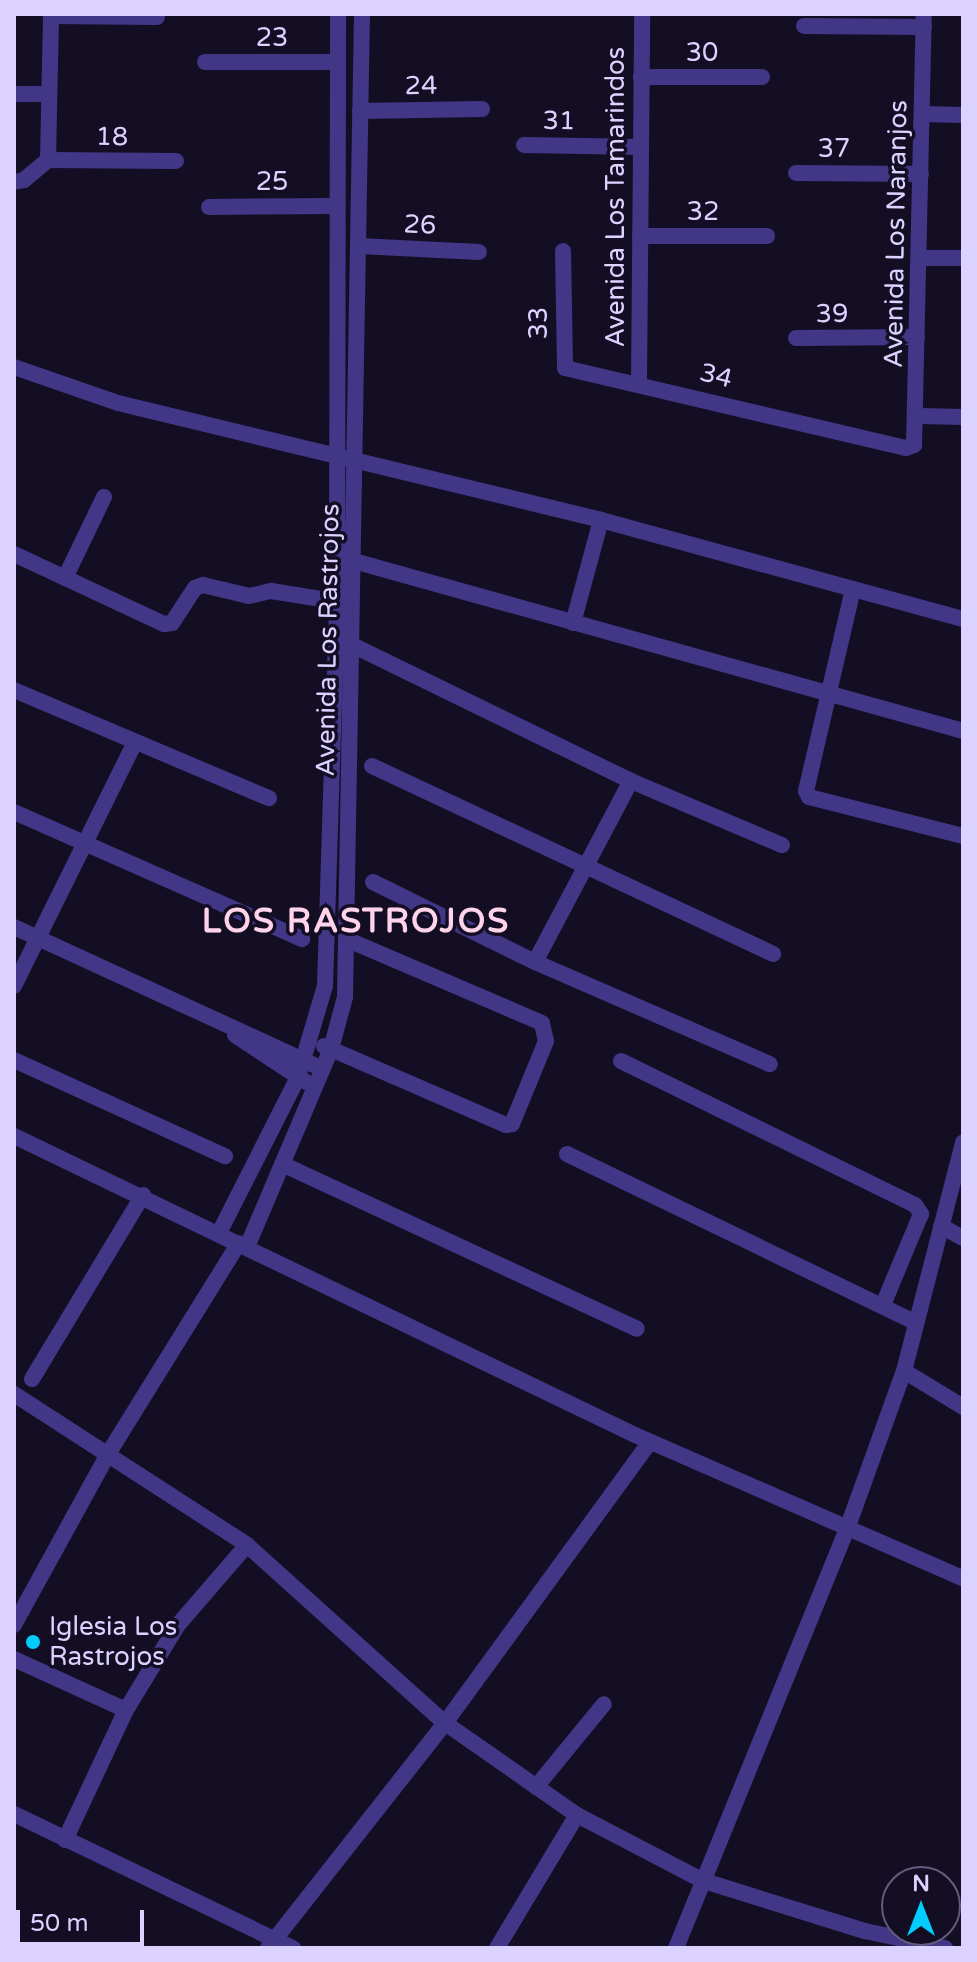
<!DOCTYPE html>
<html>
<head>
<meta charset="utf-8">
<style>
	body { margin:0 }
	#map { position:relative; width:977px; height:1962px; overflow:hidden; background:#140e25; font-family:"Varela Round",sans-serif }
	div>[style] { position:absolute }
	.minor>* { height:16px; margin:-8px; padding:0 8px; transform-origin:8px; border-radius:8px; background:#423786 }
	.dots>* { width:22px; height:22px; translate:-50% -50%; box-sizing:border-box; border:4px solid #140e25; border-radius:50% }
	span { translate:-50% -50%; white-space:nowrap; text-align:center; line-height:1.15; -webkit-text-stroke:7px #140e25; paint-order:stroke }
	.street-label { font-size:26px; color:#dbd2ff }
	.poi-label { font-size:26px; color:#dbd2ff }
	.left { translate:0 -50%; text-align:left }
	.district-label { font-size:34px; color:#ffd4eb; font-weight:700; letter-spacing:2px }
	.frame { position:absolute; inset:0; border:16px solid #dbd2ff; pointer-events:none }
	.north { position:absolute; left:881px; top:1866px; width:80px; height:80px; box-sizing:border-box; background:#140e25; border:2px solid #645c7c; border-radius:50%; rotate:0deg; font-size:22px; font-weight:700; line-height:32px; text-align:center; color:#dbd2ff }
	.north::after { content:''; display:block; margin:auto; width:28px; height:36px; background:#00ccfd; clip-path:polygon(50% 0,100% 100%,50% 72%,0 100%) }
	.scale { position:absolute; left:16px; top:1910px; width:128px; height:36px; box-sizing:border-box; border:4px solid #dbd2ff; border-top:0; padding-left:10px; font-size:24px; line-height:28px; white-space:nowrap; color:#dbd2ff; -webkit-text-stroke:6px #140e25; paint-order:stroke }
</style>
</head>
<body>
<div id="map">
	<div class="minor">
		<i style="left:51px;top:16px;width:106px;rotate:0.5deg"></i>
		<i style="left:804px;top:26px;width:120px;rotate:0.5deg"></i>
		<i style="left:205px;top:62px;width:133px"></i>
		<i style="left:641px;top:77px;width:121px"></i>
		<i style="left:14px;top:94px;width:35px"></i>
		<i style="left:360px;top:111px;width:122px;rotate:-0.9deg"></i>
		<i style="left:922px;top:114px;width:41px;rotate:1.4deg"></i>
		<i style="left:524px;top:145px;width:117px;rotate:1deg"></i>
		<i style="left:48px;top:160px;width:128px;rotate:0.4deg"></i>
		<i style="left:796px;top:173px;width:125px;rotate:0.5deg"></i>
		<i style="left:14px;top:182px;width:10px;rotate:-11deg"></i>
		<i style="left:24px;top:180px;width:31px;rotate:-40deg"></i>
		<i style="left:48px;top:160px;width:146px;rotate:-88.8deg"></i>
		<i style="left:209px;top:207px;width:127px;rotate:-0.5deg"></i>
		<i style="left:640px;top:236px;width:127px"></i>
		<i style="left:359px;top:246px;width:120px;rotate:2.9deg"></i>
		<i style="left:563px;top:251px;width:117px;rotate:89deg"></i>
		<i style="left:565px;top:368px;width:350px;rotate:13.2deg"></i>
		<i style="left:906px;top:448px;width:9px;rotate:-21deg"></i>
		<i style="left:914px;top:445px;width:431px;rotate:-88.7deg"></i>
		<i style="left:919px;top:258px;width:44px"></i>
		<i style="left:796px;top:338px;width:121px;rotate:-0.5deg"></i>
		<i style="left:14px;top:367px;width:110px;rotate:19.1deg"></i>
		<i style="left:118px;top:403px;width:497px;rotate:13.6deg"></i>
		<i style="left:601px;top:520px;width:375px;rotate:15.3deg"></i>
		<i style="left:639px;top:381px;width:367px;rotate:-89.5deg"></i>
		<i style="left:919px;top:416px;width:44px;rotate:1.3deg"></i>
		<i style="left:14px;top:554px;width:166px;rotate:25deg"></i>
		<i style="left:164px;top:624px;width:8px;rotate:-7deg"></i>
		<i style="left:172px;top:623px;width:42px;rotate:-56.7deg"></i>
		<i style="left:195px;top:588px;width:9px;rotate:-21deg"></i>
		<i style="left:203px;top:585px;width:47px;rotate:13.4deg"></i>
		<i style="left:249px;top:596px;width:23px;rotate:-13deg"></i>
		<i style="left:271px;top:591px;width:77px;rotate:9deg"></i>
		<i style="left:343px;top:558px;width:644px;rotate:15.59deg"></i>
		<i style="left:65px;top:578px;width:90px;rotate:-64.3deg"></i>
		<i style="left:853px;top:589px;width:207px;rotate:103.1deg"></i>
		<i style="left:806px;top:791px;width:7px;rotate:63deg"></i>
		<i style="left:809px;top:797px;width:159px;rotate:14.2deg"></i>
		<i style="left:573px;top:623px;width:107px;rotate:-74.8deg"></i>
		<i style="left:346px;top:642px;width:317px;rotate:26deg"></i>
		<i style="left:631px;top:781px;width:164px;rotate:23deg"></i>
		<i style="left:14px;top:690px;width:277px;rotate:23deg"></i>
		<i style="left:372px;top:766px;width:443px;rotate:25.1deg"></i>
		<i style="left:14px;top:812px;width:315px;rotate:23.8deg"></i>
		<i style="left:373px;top:882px;width:181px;rotate:26.3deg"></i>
		<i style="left:535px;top:962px;width:256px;rotate:23.5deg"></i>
		<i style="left:14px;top:927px;width:330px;rotate:24.7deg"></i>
		<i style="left:535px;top:962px;width:205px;rotate:-62.1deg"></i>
		<i style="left:14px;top:986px;width:270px;rotate:-63.6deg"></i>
		<i style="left:235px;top:1035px;width:85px;rotate:33.5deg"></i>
		<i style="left:324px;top:1046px;width:198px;rotate:23.5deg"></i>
		<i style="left:506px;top:1125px;width:6px;rotate:-9deg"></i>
		<i style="left:512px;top:1124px;width:90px;rotate:-67.7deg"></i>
		<i style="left:546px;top:1041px;width:18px;rotate:-103deg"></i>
		<i style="left:542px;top:1023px;width:213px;rotate:-156.8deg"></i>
		<i style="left:14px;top:1060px;width:232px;rotate:24.5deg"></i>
		<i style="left:621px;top:1061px;width:327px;rotate:26.1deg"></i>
		<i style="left:915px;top:1205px;width:11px;rotate:56deg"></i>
		<i style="left:921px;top:1214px;width:99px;rotate:112.7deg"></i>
		<i style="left:14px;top:1136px;width:689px;rotate:25.71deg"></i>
		<i style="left:635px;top:1435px;width:358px;rotate:23.6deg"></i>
		<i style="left:567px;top:1154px;width:388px;rotate:25.8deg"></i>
		<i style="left:282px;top:1164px;width:391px;rotate:24.9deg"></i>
		<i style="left:941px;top:1226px;width:25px;rotate:29deg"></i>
		<i style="left:219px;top:1233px;width:175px;rotate:-63.1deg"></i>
		<i style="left:298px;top:1077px;width:95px;rotate:-73.5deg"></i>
		<i style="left:325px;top:986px;width:384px;rotate:-88.2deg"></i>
		<i style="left:337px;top:602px;width:588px;rotate:-89.9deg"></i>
		<i style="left:247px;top:1247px;width:215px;rotate:-67deg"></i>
		<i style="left:331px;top:1049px;width:54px;rotate:-74.9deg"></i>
		<i style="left:345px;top:997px;width:983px;rotate:-89.01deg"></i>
		<i style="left:904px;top:1371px;width:69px;rotate:31.4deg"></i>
		<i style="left:32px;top:1379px;width:215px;rotate:-58.9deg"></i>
		<i style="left:14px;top:1394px;width:278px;rotate:32.9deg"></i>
		<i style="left:247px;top:1545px;width:266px;rotate:42deg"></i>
		<i style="left:445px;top:1723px;width:161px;rotate:34.9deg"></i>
		<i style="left:577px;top:1815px;width:143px;rotate:27.5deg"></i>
		<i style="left:704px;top:1881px;width:169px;rotate:17.3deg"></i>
		<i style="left:865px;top:1931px;width:82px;rotate:12deg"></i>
		<i style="left:14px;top:1625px;width:195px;rotate:-61.2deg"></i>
		<i style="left:108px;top:1454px;width:248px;rotate:-58.2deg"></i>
		<i style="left:14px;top:1659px;width:123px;rotate:24.5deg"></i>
		<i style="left:536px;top:1787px;width:107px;rotate:-50.7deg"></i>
		<i style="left:14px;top:1814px;width:310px;rotate:25.7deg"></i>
		<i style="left:65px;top:1840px;width:144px;rotate:-64.9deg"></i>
		<i style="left:126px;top:1710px;width:98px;rotate:-58.7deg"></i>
		<i style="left:177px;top:1626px;width:107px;rotate:-49.2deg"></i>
		<i style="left:268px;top:1948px;width:286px;rotate:-51.8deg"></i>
		<i style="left:445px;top:1723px;width:348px;rotate:-53.9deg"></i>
		<i style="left:497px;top:1948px;width:155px;rotate:-59deg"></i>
		<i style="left:676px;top:1948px;width:453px;rotate:-67.8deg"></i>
		<i style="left:847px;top:1529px;width:168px;rotate:-70.2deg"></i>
		<i style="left:904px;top:1371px;width:236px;rotate:-75.5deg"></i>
	</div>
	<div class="dots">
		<i style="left:33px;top:1642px;background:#00ccfd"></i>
	</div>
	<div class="street-label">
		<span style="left:272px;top:38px">23</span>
		<span style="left:702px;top:53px">30</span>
		<span style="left:421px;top:86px;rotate:-1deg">24</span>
		<span style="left:559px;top:121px;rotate:1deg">31</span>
		<span style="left:112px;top:137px;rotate:1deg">18</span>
		<span style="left:834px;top:149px">37</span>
		<span style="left:272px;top:182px">25</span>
		<span style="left:616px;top:197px;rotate:-90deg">Avenida Los Tamarindos</span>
		<span style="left:703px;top:212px">32</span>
		<span style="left:420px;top:225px;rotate:3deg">26</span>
		<span style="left:896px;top:234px;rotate:-89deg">Avenida Los Naranjos</span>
		<span style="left:832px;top:314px;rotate:-1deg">39</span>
		<span style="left:539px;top:323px;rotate:-90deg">33</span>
		<span style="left:716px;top:376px;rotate:14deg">34</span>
		<span style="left:328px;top:640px;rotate:-89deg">Avenida Los Rastrojos</span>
	</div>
	<div class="poi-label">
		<span class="left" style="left:49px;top:1642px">Iglesia Los<br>Rastrojos</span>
	</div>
	<div class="district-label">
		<span style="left:356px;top:922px">LOS RASTROJOS</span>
	</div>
	<div class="frame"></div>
	<div class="north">N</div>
	<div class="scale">50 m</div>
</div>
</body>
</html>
